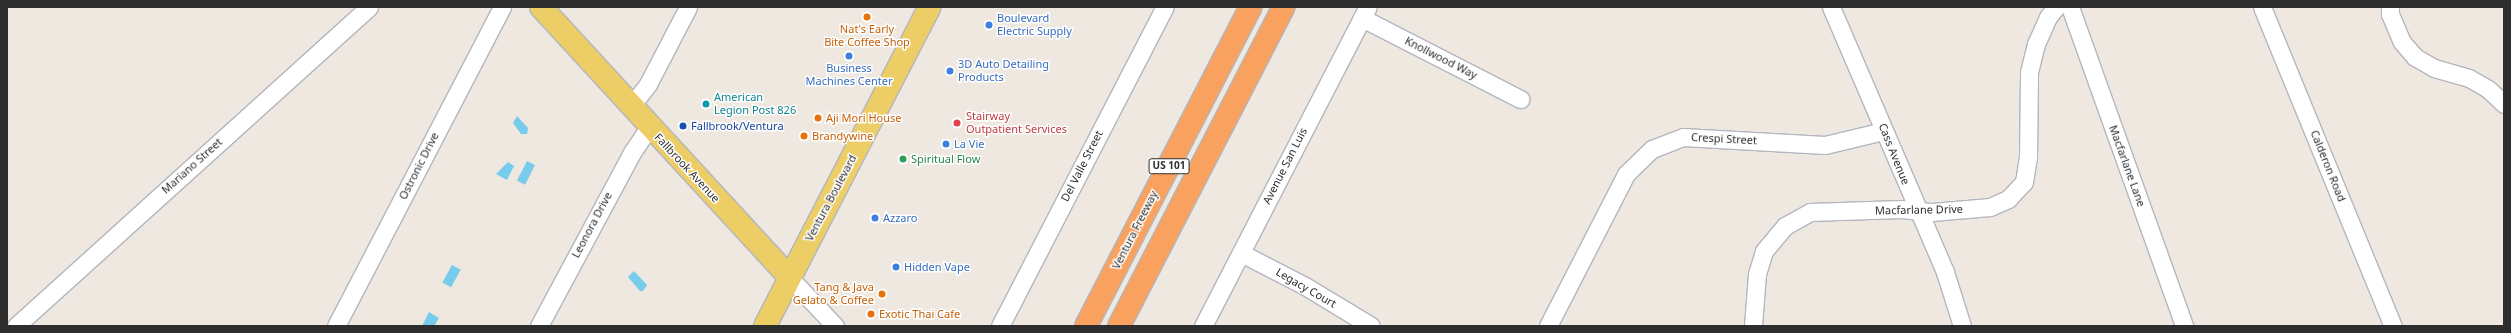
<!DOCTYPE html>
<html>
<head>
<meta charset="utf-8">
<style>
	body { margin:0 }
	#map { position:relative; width:2511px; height:333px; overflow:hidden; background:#eee8e0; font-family:"Noto Sans",sans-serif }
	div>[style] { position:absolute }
	.water>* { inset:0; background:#77cceb; transform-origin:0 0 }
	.roads { filter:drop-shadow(1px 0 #b3b6bf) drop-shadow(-1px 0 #b3b6bf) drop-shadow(0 1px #b3b6bf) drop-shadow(0 -1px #b3b6bf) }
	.minor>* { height:17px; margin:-8.5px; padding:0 8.5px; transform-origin:8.5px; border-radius:8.5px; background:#fff }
	.major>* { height:22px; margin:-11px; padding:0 11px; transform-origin:11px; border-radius:11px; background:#edce66 }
	.highway>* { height:22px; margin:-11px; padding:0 11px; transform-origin:11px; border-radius:11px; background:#f9a25f }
	.dots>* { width:11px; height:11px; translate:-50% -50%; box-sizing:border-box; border:2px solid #fff; border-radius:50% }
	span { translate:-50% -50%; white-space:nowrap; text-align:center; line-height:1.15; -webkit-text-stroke:3px #fff; paint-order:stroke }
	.shield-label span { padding:1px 3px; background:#fff; border:1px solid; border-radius:3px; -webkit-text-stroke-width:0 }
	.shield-label { font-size:10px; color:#2d2d2d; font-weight:700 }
	.shop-label { font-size:11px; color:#366cbe }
	.left { translate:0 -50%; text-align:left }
	.food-label { font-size:11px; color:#c56008 }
	.right { translate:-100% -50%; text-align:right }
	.street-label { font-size:11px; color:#2d2d2d }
	.culture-label { font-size:11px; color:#0d838f }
	.health-label { font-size:11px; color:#be3a42 }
	.transit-label { font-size:11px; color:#164399 }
	.leisure-label { font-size:11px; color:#27864d }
	.frame { position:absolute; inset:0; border:8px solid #2d2d2d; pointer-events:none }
</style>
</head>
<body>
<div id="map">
	<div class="water">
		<i style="clip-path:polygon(517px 116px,528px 128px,527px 134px,521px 134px,513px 123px)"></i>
		<i style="left:527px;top:161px;width:9px;height:22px;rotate:27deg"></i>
		<i style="clip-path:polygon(508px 162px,514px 166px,507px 180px,496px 174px)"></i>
		<i style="left:452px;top:265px;width:10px;height:20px;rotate:29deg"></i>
		<i style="clip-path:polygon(634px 271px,647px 285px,643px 291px,640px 291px,628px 277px)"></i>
		<i style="clip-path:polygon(429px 312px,439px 318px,434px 326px,422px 326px)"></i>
	</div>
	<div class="roads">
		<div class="minor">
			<i style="left:1831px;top:7px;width:288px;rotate:66.7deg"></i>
			<i style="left:1945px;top:272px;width:57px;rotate:72.5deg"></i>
			<i style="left:2070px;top:7px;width:339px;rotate:70.3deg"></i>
			<i style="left:2262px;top:7px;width:345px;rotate:67.7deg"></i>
			<i style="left:2390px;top:7px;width:7px;rotate:90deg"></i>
			<i style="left:2390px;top:14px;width:30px;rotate:67deg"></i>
			<i style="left:2402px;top:42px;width:20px;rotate:49deg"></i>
			<i style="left:2415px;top:57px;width:22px;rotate:30deg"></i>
			<i style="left:2434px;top:68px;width:36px;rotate:16deg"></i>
			<i style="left:2469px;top:78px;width:22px;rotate:30deg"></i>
			<i style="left:2488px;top:89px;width:22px;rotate:43deg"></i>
			<i style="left:1362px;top:18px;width:178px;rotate:27.1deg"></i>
			<i style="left:631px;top:106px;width:28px;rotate:-52deg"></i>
			<i style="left:648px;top:84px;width:87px;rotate:-62.5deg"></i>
			<i style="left:1241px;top:253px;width:72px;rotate:27.3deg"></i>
			<i style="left:1305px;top:286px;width:77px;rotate:31.2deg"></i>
			<i style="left:789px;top:277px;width:67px;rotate:46.8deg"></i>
			<i style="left:16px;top:326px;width:476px;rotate:-42.1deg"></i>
			<i style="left:336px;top:326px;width:360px;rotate:-62.5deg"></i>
			<i style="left:539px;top:326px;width:199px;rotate:-61.8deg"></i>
			<i style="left:633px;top:151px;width:29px;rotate:-56deg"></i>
			<i style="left:1000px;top:326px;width:359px;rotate:-62.7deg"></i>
			<i style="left:1203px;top:326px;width:359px;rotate:-62.7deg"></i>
			<i style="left:1548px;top:326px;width:171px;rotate:-62.8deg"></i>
			<i style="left:1626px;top:174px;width:36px;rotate:-44deg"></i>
			<i style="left:1652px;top:149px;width:33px;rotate:-21deg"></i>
			<i style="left:1683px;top:137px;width:142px;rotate:3.2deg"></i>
			<i style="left:1825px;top:145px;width:60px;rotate:-13.6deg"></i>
			<i style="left:1753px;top:326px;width:52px;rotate:-85.6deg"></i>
			<i style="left:1757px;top:274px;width:24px;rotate:-73deg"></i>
			<i style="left:1764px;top:251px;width:33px;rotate:-50deg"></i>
			<i style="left:1785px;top:226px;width:29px;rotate:-29deg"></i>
			<i style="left:1810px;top:212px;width:91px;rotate:-1.9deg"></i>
			<i style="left:1901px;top:209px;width:31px;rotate:6deg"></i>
			<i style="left:1932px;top:212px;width:58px;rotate:-4.9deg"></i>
			<i style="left:1990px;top:207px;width:20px;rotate:-24deg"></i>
			<i style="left:2008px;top:199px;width:23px;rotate:-47deg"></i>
			<i style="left:2024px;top:182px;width:24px;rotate:-81deg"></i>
			<i style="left:2028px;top:158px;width:86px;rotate:-89.3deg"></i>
			<i style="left:2029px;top:72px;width:29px;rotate:-76deg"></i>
			<i style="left:2036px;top:44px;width:30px;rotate:-66deg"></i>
			<i style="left:2048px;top:17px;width:13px;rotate:-51deg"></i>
		</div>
		<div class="major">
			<i style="left:541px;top:7px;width:367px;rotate:47.4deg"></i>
			<i style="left:765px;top:326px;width:359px;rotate:-62.7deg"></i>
		</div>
		<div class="highway">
			<i style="left:1086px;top:326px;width:359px;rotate:-62.7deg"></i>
			<i style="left:1119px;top:326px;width:359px;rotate:-62.7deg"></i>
		</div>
	</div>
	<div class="dots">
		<i style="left:867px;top:17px;background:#e8710a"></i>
		<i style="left:989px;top:25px;background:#3f7fe0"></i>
		<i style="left:849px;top:56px;background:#3f7fe0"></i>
		<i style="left:950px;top:71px;background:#3f7fe0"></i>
		<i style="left:706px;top:104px;background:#0f9aa8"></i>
		<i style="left:818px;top:118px;background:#e8710a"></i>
		<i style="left:957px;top:123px;background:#e0444e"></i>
		<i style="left:683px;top:126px;background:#1a4fb4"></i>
		<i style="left:804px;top:136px;background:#e8710a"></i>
		<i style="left:946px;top:144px;background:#3f7fe0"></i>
		<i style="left:903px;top:159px;background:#2e9e5b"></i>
		<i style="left:875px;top:218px;background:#3f7fe0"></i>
		<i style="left:896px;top:267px;background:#3f7fe0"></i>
		<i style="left:882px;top:294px;background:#e8710a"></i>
		<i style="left:871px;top:314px;background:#e8710a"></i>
	</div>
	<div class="shield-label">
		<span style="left:1169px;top:166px">US 101</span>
	</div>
	<div class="shop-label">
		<span class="left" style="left:997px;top:25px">Boulevard<br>Electric Supply</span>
		<span class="left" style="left:958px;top:71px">3D Auto Detailing<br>Products</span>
		<span style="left:849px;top:75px">Business<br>Machines Center</span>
		<span class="left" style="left:954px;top:144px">La Vie</span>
		<span class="left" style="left:883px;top:218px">Azzaro</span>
		<span class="left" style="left:904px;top:267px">Hidden Vape</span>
	</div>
	<div class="food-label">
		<span style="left:867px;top:36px">Nat's Early<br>Bite Coffee Shop</span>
		<span class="left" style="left:826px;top:118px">Aji Mori House</span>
		<span class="left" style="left:812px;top:136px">Brandywine</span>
		<span class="right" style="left:874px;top:294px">Tang &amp; Java<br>Gelato &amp; Coffee</span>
		<span class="left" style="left:879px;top:314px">Exotic Thai Cafe</span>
	</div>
	<div class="street-label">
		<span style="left:1441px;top:58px;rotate:27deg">Knollwood Way</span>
		<span style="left:1724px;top:139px;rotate:3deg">Crespi Street</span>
		<span style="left:1894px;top:154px;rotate:68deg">Cass Avenue</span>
		<span style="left:192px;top:166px;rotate:-42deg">Mariano Street</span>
		<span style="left:419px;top:166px;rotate:-63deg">Ostronic Drive</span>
		<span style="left:1082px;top:166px;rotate:-63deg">Del Valle Street</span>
		<span style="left:1285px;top:166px;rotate:-63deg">Avenue San Luis</span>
		<span style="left:2127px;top:166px;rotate:70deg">Macfarlane Lane</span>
		<span style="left:2328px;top:166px;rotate:68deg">Calderon Road</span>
		<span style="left:687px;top:168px;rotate:47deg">Fallbrook Avenue</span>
		<span style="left:831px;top:198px;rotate:-62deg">Ventura Boulevard</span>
		<span style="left:1919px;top:210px;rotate:-1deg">Macfarlane Drive</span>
		<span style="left:592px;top:225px;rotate:-62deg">Leonora Drive</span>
		<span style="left:1135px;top:230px;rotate:-63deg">Ventura Freeway</span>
		<span style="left:1306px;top:288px;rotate:30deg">Legacy Court</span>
	</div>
	<div class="culture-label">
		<span class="left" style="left:714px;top:104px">American<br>Legion Post 826</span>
	</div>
	<div class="health-label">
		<span class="left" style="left:966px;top:123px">Stairway<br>Outpatient Services</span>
	</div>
	<div class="transit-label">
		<span class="left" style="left:691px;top:126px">Fallbrook/Ventura</span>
	</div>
	<div class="leisure-label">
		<span class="left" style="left:911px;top:159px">Spiritual Flow</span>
	</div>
	<div class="frame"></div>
</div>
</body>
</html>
